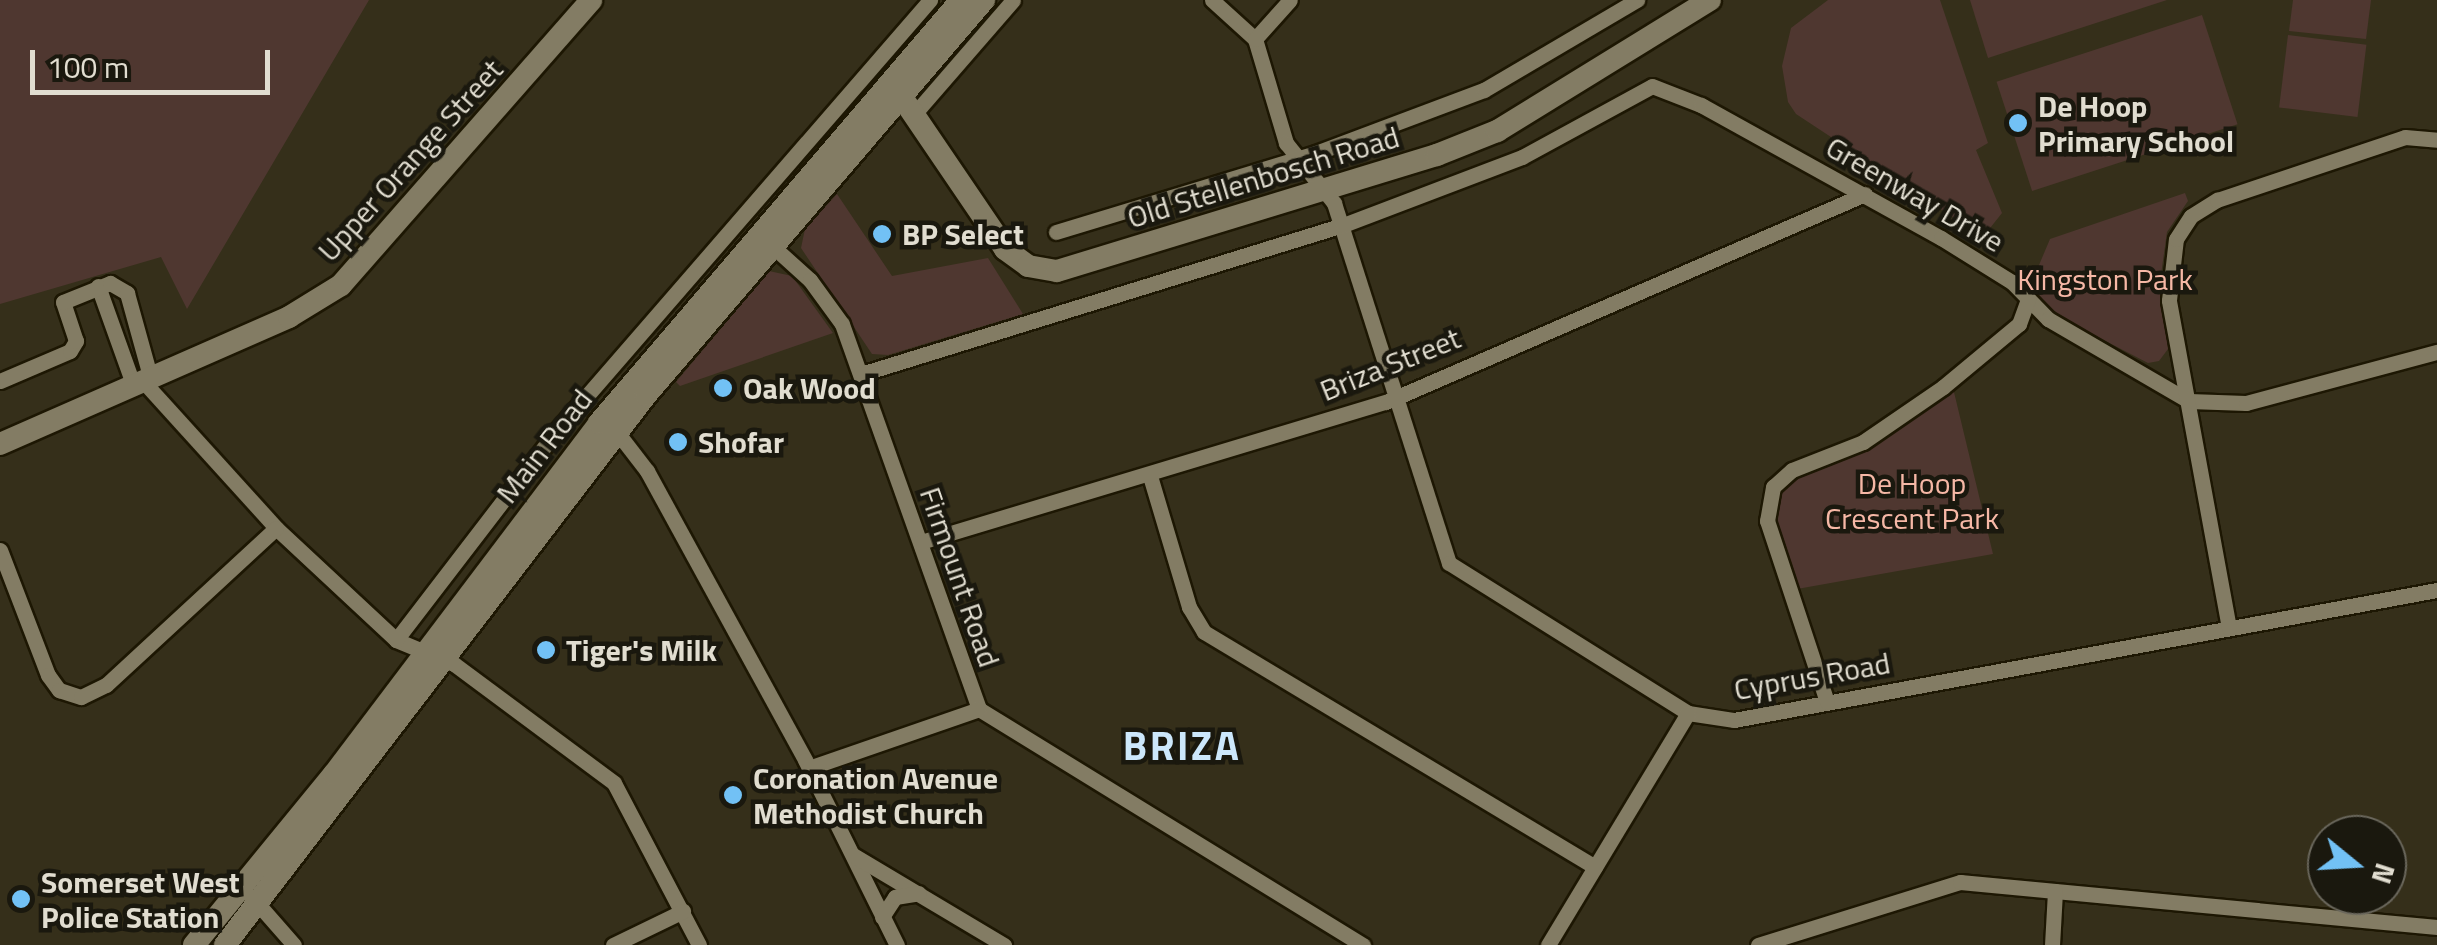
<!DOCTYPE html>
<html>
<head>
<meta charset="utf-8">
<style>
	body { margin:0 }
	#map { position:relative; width:2437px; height:945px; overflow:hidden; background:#352f1a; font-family:"Titillium Web",sans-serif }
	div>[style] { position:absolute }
	.green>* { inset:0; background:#4f3730; transform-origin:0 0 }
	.roads { filter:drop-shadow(2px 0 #1d1703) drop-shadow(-2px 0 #1d1703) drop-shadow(0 2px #1d1703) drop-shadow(0 -2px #1d1703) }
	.street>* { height:15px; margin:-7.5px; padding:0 7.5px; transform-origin:7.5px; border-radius:7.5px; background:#837c64 }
	.secondary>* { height:22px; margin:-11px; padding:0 11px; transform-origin:11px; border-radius:11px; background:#837c64 }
	.dots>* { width:28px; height:28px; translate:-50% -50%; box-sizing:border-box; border:5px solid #1a180e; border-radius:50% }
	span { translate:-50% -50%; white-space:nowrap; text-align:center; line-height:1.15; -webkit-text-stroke:9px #1a180e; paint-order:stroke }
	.poi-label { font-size:30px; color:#e1ddd0; font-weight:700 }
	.left { translate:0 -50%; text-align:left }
	.street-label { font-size:30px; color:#e1ddd0 }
	.park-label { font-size:30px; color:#f6b8a6 }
	.district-label { font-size:40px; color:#cce7fb; font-weight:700; letter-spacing:2.5px }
	.north { position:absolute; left:2307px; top:815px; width:100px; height:100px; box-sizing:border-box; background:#1a180e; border:2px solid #6a675c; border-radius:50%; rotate:108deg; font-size:28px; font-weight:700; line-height:40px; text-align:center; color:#e1ddd0 }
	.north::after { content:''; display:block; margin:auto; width:35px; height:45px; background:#72c1f5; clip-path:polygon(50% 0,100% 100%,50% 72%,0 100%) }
	.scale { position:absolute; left:30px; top:50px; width:240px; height:45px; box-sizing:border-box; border:5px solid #e1ddd0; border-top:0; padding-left:12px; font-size:30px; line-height:35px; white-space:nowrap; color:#e1ddd0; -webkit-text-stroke:8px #1a180e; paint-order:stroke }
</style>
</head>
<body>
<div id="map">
	<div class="green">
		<i style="clip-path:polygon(0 0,369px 0,187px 309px,161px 257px,0 304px)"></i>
		<i style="clip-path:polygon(1828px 0,1940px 0,1988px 143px,1976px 150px,2002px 213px,1983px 237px,1796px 114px,1788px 102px,1782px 66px,1791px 28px)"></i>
		<i style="clip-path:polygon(1970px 0,2167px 0,1988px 58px)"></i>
		<i style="clip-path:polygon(2293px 0,2371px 0,2366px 39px,2289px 31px)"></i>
		<i style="left:2202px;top:15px;width:115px;height:216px;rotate:72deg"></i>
		<i style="left:2288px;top:35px;width:79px;height:73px;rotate:7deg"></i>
		<i style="clip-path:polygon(2185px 193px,2188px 201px,2167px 232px,2160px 282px,2168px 349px,2159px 361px,2148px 363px,2061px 318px,2036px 293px,2031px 284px,2050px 239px)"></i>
		<i style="clip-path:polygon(837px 194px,892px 276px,988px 258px,1023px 314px,888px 355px,872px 354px,801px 248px,805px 229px)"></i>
		<i style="clip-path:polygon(769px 271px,792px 276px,833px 333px,680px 386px,676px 382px)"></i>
		<i style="clip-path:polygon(1953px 388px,1993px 554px,1797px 589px,1775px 521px,1780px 491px,1797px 475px,1875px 446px)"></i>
	</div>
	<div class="roads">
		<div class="street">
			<i style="left:1212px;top:0;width:58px;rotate:42.2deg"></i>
			<i style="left:1255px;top:39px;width:109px;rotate:73.4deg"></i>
			<i style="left:1286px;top:143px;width:77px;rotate:51.3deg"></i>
			<i style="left:1334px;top:203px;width:378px;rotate:72.3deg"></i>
			<i style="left:1449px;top:563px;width:282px;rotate:32.1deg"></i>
			<i style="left:1688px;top:713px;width:47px;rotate:8.7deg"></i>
			<i style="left:1734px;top:720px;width:715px;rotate:-10.48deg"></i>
			<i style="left:1255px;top:39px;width:52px;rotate:-48.1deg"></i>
			<i style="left:916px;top:112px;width:148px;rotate:-49.1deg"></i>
			<i style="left:1056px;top:232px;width:272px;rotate:-16.9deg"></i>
			<i style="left:1316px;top:153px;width:179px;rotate:-20.6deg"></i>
			<i style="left:1484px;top:90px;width:178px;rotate:-30.5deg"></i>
			<i style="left:769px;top:243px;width:55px;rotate:42.1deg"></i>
			<i style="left:810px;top:280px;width:54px;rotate:54deg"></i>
			<i style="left:842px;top:324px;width:409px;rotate:70.4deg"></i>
			<i style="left:979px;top:709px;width:451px;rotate:31.6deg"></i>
			<i style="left:98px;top:286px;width:104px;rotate:70.3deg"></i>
			<i style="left:861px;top:374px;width:505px;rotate:-17.18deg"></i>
			<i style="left:1343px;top:225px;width:191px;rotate:-20.8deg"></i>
			<i style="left:1522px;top:157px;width:148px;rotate:-28.6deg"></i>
			<i style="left:1652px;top:86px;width:53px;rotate:21.2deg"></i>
			<i style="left:1701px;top:105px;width:274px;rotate:29deg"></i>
			<i style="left:1941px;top:238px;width:84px;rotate:31.8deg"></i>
			<i style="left:2012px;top:282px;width:52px;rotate:45.8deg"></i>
			<i style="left:2048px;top:319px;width:163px;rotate:30.2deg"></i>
			<i style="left:2189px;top:401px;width:57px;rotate:2deg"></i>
			<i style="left:2246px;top:403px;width:198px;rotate:-15deg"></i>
			<i style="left:142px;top:380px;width:200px;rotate:47.8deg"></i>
			<i style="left:276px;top:528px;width:164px;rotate:43deg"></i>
			<i style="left:396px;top:640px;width:63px;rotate:22.5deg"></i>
			<i style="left:454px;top:664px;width:199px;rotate:36.6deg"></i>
			<i style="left:614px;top:783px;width:183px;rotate:62.3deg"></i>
			<i style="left:0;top:381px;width:76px;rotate:-23.2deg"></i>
			<i style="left:70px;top:351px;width:12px;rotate:-59deg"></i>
			<i style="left:76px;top:341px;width:41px;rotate:-108.4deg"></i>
			<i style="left:63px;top:302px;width:51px;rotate:-22deg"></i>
			<i style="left:110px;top:283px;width:20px;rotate:30deg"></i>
			<i style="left:127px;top:293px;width:86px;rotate:74.5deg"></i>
			<i style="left:617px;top:432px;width:49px;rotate:52.4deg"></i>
			<i style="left:647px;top:471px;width:329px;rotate:61.3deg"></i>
			<i style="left:805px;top:760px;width:207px;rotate:63.6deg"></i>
			<i style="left:1150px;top:476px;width:137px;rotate:73.4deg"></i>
			<i style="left:1189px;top:607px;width:29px;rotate:59deg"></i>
			<i style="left:1204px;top:632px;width:456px;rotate:31deg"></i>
			<i style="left:921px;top:542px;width:486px;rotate:-16.8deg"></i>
			<i style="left:1386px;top:402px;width:522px;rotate:-23.47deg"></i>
			<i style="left:0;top:550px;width:134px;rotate:69deg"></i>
			<i style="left:48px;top:675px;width:19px;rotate:54deg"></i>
			<i style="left:59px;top:690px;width:23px;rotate:18deg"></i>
			<i style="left:81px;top:697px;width:28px;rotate:-26deg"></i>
			<i style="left:106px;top:685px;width:231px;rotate:-42.7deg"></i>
			<i style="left:2229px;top:628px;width:333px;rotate:-100.4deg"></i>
			<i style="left:2169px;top:300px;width:61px;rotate:-83.5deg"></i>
			<i style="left:2176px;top:239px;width:27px;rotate:-57deg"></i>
			<i style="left:2191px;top:216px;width:31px;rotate:-32deg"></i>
			<i style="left:2217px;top:200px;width:198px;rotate:-18.5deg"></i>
			<i style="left:2405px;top:137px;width:32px;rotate:5deg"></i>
			<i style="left:396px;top:640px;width:266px;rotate:-52.5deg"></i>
			<i style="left:558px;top:429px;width:568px;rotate:-49.07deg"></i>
			<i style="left:1827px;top:702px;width:191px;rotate:-108.3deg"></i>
			<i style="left:1767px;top:521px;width:35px;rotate:-80deg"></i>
			<i style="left:1773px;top:487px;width:25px;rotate:-42deg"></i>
			<i style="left:1792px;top:470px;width:76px;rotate:-21.5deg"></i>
			<i style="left:1863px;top:442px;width:97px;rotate:-34.5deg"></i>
			<i style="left:1943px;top:387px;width:99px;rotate:-39.7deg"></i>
			<i style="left:2019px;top:324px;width:27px;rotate:-70deg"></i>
			<i style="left:809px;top:768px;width:180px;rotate:-19.1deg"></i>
			<i style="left:853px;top:855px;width:176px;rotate:30.8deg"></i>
			<i style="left:251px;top:896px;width:65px;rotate:48.7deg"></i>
			<i style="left:882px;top:917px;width:24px;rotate:-57deg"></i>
			<i style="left:895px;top:897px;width:24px;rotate:-9deg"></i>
			<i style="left:613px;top:945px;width:78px;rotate:-25.9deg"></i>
			<i style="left:1548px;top:945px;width:271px;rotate:-58.9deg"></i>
			<i style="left:1758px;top:945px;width:212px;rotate:-17.3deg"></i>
			<i style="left:1960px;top:882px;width:479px;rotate:5.4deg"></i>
			<i style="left:2052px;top:945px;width:54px;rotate:-86.8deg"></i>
		</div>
		<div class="secondary">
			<i style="left:895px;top:87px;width:196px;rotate:55.8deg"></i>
			<i style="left:1005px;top:249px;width:29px;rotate:36deg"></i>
			<i style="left:1028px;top:266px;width:29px;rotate:10deg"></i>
			<i style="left:1057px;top:271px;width:397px;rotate:-17deg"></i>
			<i style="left:1437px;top:155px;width:65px;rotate:-21.8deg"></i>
			<i style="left:1497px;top:131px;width:250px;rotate:-31.6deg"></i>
			<i style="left:0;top:444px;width:316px;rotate:-23.7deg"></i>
			<i style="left:289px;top:317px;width:61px;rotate:-31.6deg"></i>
			<i style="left:341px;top:285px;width:379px;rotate:-48.7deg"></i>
			<i style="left:194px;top:945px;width:221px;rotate:-50.7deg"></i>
			<i style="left:334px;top:774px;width:440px;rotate:-52.9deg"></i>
			<i style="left:599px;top:423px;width:557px;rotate:-49.44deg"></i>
			<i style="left:225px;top:945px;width:693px;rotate:-52.57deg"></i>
			<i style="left:646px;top:395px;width:520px;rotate:-49.45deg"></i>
		</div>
	</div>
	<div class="dots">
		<i style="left:2018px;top:123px;background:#72c1f5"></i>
		<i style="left:882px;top:234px;background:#72c1f5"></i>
		<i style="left:723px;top:388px;background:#72c1f5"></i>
		<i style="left:678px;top:442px;background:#72c1f5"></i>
		<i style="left:546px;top:650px;background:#72c1f5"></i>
		<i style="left:733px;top:795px;background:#72c1f5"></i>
		<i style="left:21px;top:899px;background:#72c1f5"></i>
	</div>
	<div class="poi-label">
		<span class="left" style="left:2038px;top:123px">De Hoop<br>Primary School</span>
		<span class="left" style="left:902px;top:234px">BP Select</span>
		<span class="left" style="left:743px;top:388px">Oak Wood</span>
		<span class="left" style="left:698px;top:442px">Shofar</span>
		<span class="left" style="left:566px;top:650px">Tiger's Milk</span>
		<span class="left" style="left:753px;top:795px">Coronation Avenue<br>Methodist Church</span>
		<span class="left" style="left:41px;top:899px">Somerset West<br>Police Station</span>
	</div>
	<div class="street-label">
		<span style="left:410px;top:160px;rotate:-48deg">Upper Orange Street</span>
		<span style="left:1263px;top:177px;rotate:-17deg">Old Stellenbosch Road</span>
		<span style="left:1915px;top:194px;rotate:30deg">Greenway Drive</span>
		<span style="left:1390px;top:364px;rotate:-22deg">Briza Street</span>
		<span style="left:544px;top:446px;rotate:-52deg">Main Road</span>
		<span style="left:960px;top:577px;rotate:71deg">Firmount Road</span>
		<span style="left:1812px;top:676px;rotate:-10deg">Cyprus Road</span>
	</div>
	<div class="park-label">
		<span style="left:2105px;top:279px">Kingston Park</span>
		<span style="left:1912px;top:500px">De Hoop<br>Crescent Park</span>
	</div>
	<div class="district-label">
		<span style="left:1182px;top:746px">BRIZA</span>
	</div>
	<div class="north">N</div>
	<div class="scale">100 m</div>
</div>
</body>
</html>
